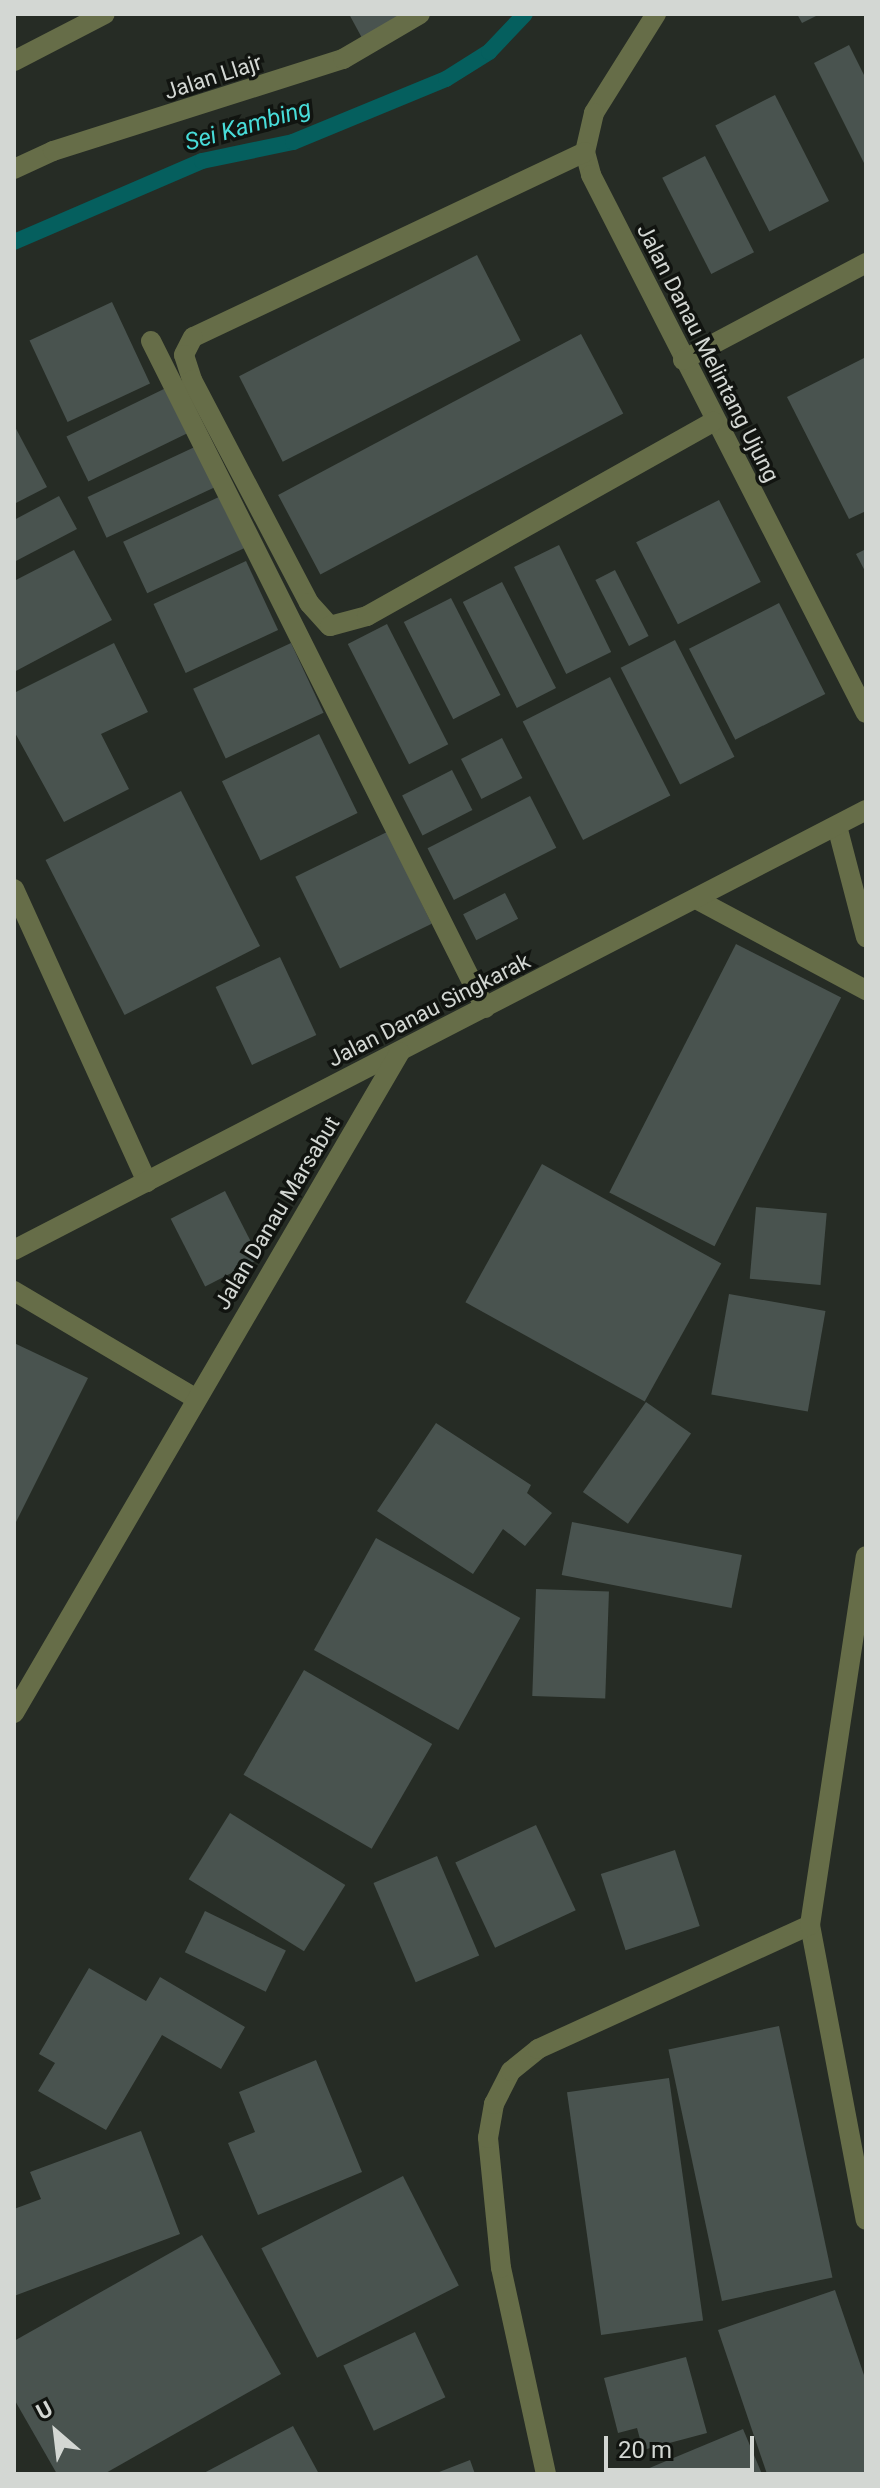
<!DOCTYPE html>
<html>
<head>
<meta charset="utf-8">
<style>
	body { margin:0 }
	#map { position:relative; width:880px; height:2488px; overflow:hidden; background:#262c25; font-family:Roboto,sans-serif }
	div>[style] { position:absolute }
	.stream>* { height:16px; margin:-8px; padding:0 8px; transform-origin:8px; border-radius:8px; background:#055f5e }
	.building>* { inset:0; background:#49534f; transform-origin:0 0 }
	.minor>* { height:20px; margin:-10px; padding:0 10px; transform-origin:10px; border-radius:10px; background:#666d48 }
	span { translate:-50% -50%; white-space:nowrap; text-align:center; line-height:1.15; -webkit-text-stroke:7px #111410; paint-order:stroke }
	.street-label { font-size:22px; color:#d3d7d3 }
	.water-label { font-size:24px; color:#48dcd9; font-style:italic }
	.frame { position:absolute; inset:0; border:16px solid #d3d7d3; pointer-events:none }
	.north { position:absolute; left:16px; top:2392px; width:80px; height:80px; -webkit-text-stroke:6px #111410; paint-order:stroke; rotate:332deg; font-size:22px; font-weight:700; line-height:32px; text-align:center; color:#d3d7d3 }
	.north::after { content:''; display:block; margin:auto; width:28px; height:36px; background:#d3d7d3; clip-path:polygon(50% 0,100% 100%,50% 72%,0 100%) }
	.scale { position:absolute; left:604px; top:2436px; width:150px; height:36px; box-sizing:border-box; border:4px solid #d3d7d3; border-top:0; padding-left:10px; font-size:24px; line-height:28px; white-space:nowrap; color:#d3d7d3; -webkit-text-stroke:6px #111410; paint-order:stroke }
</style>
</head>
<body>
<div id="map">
	<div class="stream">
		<i style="left:14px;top:242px;width:205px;rotate:-23.3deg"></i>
		<i style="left:202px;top:161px;width:93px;rotate:-11.8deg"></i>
		<i style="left:293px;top:142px;width:165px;rotate:-22.4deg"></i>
		<i style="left:446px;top:79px;width:51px;rotate:-32.1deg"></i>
		<i style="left:489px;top:52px;width:52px;rotate:-46.5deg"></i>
	</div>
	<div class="building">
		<i style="clip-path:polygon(349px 14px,399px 14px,400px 17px,362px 38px)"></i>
		<i style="clip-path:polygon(797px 14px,820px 14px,802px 23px)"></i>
		<i style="clip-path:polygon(849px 45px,866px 79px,866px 167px,814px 63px)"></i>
		<i style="left:775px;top:95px;width:119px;height:67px;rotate:63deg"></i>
		<i style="left:705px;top:156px;width:108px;height:48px;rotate:63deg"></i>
		<i style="left:477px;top:255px;width:96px;height:267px;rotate:63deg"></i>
		<i style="left:112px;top:302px;width:90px;height:91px;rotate:65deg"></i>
		<i style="left:581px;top:334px;width:90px;height:343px;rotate:62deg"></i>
		<i style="clip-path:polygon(866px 357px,866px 511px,849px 519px,787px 397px)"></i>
		<i style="left:168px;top:387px;width:50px;height:113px;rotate:64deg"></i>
		<i style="clip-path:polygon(14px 425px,47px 487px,14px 504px)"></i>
		<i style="left:199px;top:445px;width:45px;height:123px;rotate:65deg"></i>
		<i style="clip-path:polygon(59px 496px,77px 529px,14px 562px,14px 520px)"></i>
		<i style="left:221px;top:496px;width:57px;height:108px;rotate:65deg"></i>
		<i style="left:719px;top:500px;width:92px;height:93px;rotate:63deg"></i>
		<i style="left:559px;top:545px;width:119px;height:50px;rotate:64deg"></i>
		<i style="clip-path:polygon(866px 549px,866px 573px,856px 554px)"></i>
		<i style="clip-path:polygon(74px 550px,112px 620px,14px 672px,14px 581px)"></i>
		<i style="left:246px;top:561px;width:76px;height:102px;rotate:65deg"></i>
		<i style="left:615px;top:570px;width:74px;height:22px;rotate:63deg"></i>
		<i style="left:502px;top:582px;width:119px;height:44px;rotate:63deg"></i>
		<i style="left:451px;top:598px;width:109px;height:53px;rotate:63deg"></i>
		<i style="left:779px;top:603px;width:102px;height:101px;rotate:63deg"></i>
		<i style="left:387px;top:624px;width:135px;height:44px;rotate:63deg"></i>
		<i style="left:675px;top:640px;width:131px;height:61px;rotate:63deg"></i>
		<i style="clip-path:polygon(114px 643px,148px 712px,101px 734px,129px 789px,64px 822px,14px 731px,14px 693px)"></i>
		<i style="left:291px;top:643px;width:77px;height:108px;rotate:65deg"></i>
		<i style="left:610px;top:677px;width:133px;height:98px;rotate:63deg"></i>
		<i style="left:319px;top:734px;width:88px;height:108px;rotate:64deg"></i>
		<i style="left:502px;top:738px;width:45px;height:46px;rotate:63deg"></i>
		<i style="left:452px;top:770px;width:45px;height:56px;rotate:63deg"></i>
		<i style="left:181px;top:791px;width:174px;height:152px;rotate:63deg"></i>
		<i style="left:530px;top:796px;width:58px;height:115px;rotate:63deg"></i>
		<i style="left:387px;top:832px;width:102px;height:102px;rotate:64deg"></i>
		<i style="left:505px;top:893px;width:29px;height:47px;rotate:63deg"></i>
		<i style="left:736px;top:944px;width:118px;height:279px;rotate:27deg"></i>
		<i style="left:280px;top:957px;width:86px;height:71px;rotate:65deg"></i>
		<i style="left:542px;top:1164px;width:205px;height:158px;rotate:29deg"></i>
		<i style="left:225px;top:1191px;width:76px;height:61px;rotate:63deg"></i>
		<i style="left:756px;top:1207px;width:71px;height:72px;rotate:5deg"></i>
		<i style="left:729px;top:1294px;width:98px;height:102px;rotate:10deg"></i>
		<i style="clip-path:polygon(14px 1343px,88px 1378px,14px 1526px)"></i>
		<i style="left:646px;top:1402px;width:55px;height:110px;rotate:35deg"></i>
		<i style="clip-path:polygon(436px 1423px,531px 1485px,527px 1493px,552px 1513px,525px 1546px,503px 1529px,473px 1574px,377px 1511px)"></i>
		<i style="left:572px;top:1522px;width:173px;height:54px;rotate:11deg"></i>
		<i style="left:376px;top:1538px;width:165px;height:128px;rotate:29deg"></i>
		<i style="left:536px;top:1589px;width:73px;height:107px;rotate:2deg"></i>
		<i style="left:304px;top:1670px;width:148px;height:121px;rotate:30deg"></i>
		<i style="left:230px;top:1813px;width:136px;height:78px;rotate:32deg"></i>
		<i style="left:536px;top:1825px;width:94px;height:89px;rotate:65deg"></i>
		<i style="left:675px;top:1850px;width:80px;height:78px;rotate:72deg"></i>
		<i style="left:437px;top:1856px;width:108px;height:69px;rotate:67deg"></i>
		<i style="left:205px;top:1911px;width:90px;height:46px;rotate:26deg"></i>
		<i style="clip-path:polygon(89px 1968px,146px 2001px,160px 1977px,245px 2027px,221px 2069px,162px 2035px,106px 2130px,38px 2091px,55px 2063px,39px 2054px)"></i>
		<i style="left:779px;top:2026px;width:257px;height:113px;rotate:78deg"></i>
		<i style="clip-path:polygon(316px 2060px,362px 2172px,258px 2215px,228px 2143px,255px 2132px,239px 2092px)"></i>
		<i style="left:669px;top:2078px;width:245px;height:103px;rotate:82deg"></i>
		<i style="clip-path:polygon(141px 2131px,180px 2234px,14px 2296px,14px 2209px,41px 2199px,30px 2172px)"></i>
		<i style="left:403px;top:2176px;width:123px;height:159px;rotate:63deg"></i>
		<i style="clip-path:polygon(202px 2235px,281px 2374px,104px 2474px,57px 2474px,14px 2399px,14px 2341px)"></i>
		<i style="clip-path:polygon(835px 2290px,866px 2381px,866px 2474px,767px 2474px,718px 2330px)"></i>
		<i style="left:415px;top:2332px;width:72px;height:79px;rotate:65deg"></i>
		<i style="clip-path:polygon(686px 2357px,707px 2433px,643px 2450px,637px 2428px,618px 2433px,604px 2378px)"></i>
		<i style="clip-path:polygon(293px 2426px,319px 2474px,202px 2474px)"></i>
		<i style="clip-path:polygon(743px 2429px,762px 2474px,635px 2474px)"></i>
		<i style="clip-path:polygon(470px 2460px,475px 2474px,434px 2474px)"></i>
	</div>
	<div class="minor">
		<i style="left:656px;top:14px;width:117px;rotate:122.1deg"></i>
		<i style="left:594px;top:113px;width:40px;rotate:103deg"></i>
		<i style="left:585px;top:152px;width:24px;rotate:75deg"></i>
		<i style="left:591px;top:175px;width:604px;rotate:62.93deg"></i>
		<i style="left:14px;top:61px;width:102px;rotate:-27.3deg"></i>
		<i style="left:585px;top:152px;width:433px;rotate:154.7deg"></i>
		<i style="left:193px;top:337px;width:20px;rotate:117deg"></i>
		<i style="left:184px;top:355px;width:26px;rotate:72deg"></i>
		<i style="left:192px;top:380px;width:252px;rotate:62.3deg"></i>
		<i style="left:309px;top:603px;width:31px;rotate:48deg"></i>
		<i style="left:330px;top:626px;width:38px;rotate:-15deg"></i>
		<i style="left:367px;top:616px;width:397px;rotate:-29.3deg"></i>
		<i style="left:14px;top:169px;width:43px;rotate:-24.8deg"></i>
		<i style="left:53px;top:151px;width:304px;rotate:-17.6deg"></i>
		<i style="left:343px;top:59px;width:89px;rotate:-30.3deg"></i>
		<i style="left:151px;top:341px;width:746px;rotate:63.4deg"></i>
		<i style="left:683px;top:360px;width:207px;rotate:-27.9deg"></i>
		<i style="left:837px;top:826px;width:115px;rotate:75.4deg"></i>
		<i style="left:14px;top:889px;width:322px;rotate:65.6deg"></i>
		<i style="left:696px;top:899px;width:193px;rotate:28.2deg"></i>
		<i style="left:14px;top:1250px;width:959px;rotate:-27.31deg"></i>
		<i style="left:14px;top:1291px;width:210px;rotate:30.6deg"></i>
		<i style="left:14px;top:1713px;width:765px;rotate:-59.72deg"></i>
		<i style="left:810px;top:1925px;width:300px;rotate:79.3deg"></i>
		<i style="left:546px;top:2474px;width:211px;rotate:-102.3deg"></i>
		<i style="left:501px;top:2268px;width:131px;rotate:-95.7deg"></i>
		<i style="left:488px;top:2138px;width:35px;rotate:-80deg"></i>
		<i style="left:494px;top:2104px;width:37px;rotate:-63deg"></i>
		<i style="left:511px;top:2071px;width:35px;rotate:-39deg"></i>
		<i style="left:538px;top:2049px;width:299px;rotate:-24.5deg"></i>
		<i style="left:810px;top:1925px;width:373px;rotate:-81.4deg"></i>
	</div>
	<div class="street-label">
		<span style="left:213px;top:77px;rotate:-18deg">Jalan Llajr</span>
		<span style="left:708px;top:353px;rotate:63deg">Jalan Danau Melintang Ujung</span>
		<span style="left:429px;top:1010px;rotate:-27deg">Jalan Danau Singkarak</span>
		<span style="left:277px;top:1213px;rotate:-59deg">Jalan Danau Marsabut</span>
	</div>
	<div class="water-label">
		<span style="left:248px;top:126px;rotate:-16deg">Sei Kambing</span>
	</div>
	<div class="frame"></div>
	<div class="north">U</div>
	<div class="scale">20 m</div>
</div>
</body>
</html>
